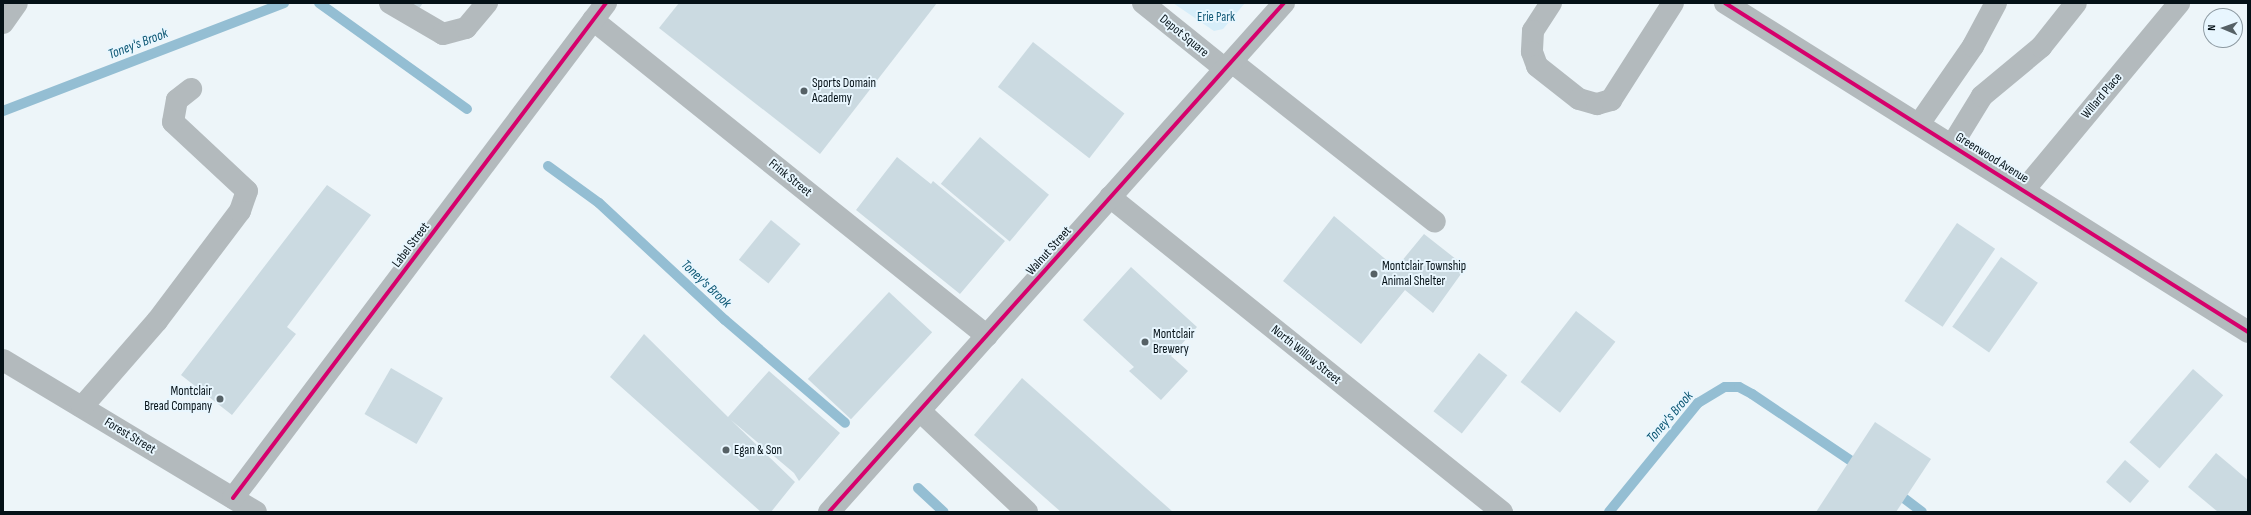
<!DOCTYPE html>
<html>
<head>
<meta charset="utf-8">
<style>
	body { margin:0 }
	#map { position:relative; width:2251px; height:515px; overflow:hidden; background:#edf5f9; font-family:"Sofia Sans Condensed",sans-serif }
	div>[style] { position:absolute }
	.green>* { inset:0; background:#d6edf9 }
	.stream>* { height:10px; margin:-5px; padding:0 5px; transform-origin:5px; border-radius:5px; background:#94bed3 }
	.building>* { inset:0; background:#cbdae1; transform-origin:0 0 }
	.minor>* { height:22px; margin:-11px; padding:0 11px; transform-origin:11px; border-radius:11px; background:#b3babd }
	.cycleway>* { height:4px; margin:-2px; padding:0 2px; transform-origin:2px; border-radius:2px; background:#d6006c }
	.dots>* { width:11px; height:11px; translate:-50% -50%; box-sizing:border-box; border:2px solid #e8f6fe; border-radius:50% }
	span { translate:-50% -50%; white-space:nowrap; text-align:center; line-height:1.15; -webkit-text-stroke:4px #e8f6fe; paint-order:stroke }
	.park-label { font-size:13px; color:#135a78 }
	.street-label { font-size:13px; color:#051117 }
	.poi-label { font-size:13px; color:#051117 }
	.left { translate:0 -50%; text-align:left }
	.right { translate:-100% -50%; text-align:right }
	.water-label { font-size:14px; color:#0a5572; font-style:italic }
	.frame { position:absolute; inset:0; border:4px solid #051117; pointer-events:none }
	.north { position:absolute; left:2203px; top:8px; width:40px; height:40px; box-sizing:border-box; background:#e8f6fe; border:1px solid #8d9aa2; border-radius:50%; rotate:272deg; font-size:11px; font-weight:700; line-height:16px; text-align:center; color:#051117 }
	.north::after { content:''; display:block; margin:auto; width:14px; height:18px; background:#566166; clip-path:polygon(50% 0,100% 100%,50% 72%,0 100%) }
</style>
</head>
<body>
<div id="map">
	<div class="green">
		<i style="clip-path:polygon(1173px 3px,1245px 3px,1223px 29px,1214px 31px)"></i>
	</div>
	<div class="stream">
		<i style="left:319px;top:3px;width:182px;rotate:35.6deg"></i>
		<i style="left:3px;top:111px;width:301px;rotate:-21deg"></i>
		<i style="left:548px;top:166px;width:63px;rotate:36deg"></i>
		<i style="left:599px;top:203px;width:172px;rotate:42.9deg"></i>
		<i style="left:725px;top:320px;width:158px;rotate:40.6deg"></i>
		<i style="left:918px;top:488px;width:35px;rotate:43deg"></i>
		<i style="left:1905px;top:499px;width:21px;rotate:37deg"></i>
		<i style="left:1609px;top:512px;width:141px;rotate:-50.8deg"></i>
		<i style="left:1698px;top:403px;width:31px;rotate:-31deg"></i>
		<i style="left:1725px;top:387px;width:14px"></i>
		<i style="left:1739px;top:387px;width:15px;rotate:28deg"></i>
		<i style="left:1752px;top:394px;width:118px;rotate:34deg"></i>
	</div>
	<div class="building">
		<i style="clip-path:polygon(408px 3px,423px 3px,418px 10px)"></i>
		<i style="clip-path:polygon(679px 3px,937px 3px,820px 154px,659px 28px)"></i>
		<i style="left:1033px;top:42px;width:116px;height:57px;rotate:38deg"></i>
		<i style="left:980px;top:137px;width:90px;height:61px;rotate:40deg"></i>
		<i style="clip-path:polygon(897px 157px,931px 184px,933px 181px,1005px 241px,960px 294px,856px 210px)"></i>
		<i style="clip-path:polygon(327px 185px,371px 215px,287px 327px,296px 334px,232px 415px,181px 375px)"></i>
		<i style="clip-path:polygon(1334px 216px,1396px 268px,1424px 234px,1466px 267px,1433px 313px,1405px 290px,1361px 344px,1283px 281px)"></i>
		<i style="left:771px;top:220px;width:38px;height:51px;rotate:39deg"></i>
		<i style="left:1957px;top:223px;width:46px;height:94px;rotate:34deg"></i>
		<i style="left:2001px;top:257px;width:45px;height:85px;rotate:35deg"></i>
		<i style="clip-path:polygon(1131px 267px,1197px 327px,1171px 356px,1188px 371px,1161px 400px,1129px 371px,1134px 367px,1083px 320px)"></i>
		<i style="left:889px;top:292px;width:59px;height:119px;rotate:43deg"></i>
		<i style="left:1576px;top:311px;width:50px;height:90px;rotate:38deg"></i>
		<i style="clip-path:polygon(644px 334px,728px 417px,769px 371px,840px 433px,799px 481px,794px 473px,731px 420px,795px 482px,771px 512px,761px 512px,610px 377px)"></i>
		<i style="left:1479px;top:353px;width:36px;height:74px;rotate:38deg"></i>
		<i style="left:391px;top:368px;width:60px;height:53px;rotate:30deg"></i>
		<i style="left:2193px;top:369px;width:40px;height:97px;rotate:41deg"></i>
		<i style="clip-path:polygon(1022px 378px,1173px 512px,1061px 512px,974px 435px)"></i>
		<i style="clip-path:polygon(1875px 422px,1931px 459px,1896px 512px,1816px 512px)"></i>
		<i style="clip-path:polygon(2216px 453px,2248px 480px,2248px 512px,2218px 512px,2188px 487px)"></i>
		<i style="left:2125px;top:460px;width:32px;height:29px;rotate:41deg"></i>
	</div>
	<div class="minor">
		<i style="left:390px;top:3px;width:61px;rotate:30.3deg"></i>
		<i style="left:443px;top:34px;width:24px;rotate:-15deg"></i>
		<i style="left:466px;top:28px;width:33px;rotate:-50deg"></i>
		<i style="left:1143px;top:3px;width:105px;rotate:38.8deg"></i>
		<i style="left:1551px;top:3px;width:33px;rotate:123deg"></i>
		<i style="left:1533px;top:31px;width:21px;rotate:93deg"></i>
		<i style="left:1532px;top:52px;width:15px;rotate:70deg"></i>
		<i style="left:1537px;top:66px;width:53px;rotate:38.2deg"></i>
		<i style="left:1579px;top:99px;width:19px;rotate:16deg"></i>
		<i style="left:1597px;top:104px;width:15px;rotate:-16deg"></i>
		<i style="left:1611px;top:100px;width:115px;rotate:-57.4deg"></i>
		<i style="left:1725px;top:3px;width:618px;rotate:32.17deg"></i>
		<i style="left:593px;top:20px;width:505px;rotate:38.73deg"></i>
		<i style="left:3px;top:23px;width:24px;rotate:-55deg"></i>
		<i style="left:1232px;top:62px;width:258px;rotate:38.2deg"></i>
		<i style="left:1919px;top:124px;width:95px;rotate:-55.3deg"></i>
		<i style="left:1973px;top:46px;width:49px;rotate:-61.9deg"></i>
		<i style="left:1952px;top:145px;width:57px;rotate:-58.5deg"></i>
		<i style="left:1982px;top:96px;width:77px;rotate:-39.7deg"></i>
		<i style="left:2041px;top:47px;width:56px;rotate:-51.5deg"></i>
		<i style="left:2024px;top:190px;width:243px;rotate:-50.3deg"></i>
		<i style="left:1110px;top:197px;width:503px;rotate:38.78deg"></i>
		<i style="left:3px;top:360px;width:295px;rotate:31deg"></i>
		<i style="left:82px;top:407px;width:114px;rotate:-48.9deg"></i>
		<i style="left:157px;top:321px;width:138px;rotate:-53deg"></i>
		<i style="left:240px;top:211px;width:21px;rotate:-71deg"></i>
		<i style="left:247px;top:191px;width:101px;rotate:-137deg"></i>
		<i style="left:173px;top:122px;width:22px;rotate:-80deg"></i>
		<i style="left:177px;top:100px;width:18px;rotate:-38deg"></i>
		<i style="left:920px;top:411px;width:147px;rotate:43.3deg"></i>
		<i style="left:233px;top:498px;width:620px;rotate:-53deg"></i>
		<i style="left:829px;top:512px;width:683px;rotate:-48.21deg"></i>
	</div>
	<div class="cycleway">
		<i style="left:1725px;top:3px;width:618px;rotate:32.17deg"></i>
		<i style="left:233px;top:498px;width:620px;rotate:-53deg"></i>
		<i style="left:829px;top:512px;width:683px;rotate:-48.21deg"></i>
	</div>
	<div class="dots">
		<i style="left:804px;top:91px;background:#566166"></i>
		<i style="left:1374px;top:274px;background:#566166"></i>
		<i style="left:1145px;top:342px;background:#566166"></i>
		<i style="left:220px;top:399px;background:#566166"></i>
		<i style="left:726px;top:450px;background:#566166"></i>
	</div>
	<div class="park-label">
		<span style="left:1216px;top:17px">Erie Park</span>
	</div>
	<div class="street-label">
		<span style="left:1184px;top:36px;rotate:39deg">Depot Square</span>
		<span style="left:2102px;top:96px;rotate:-50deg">Willard Place</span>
		<span style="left:1992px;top:158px;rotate:32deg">Greenwood Avenue</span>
		<span style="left:790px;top:178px;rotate:39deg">Frink Street</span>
		<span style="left:411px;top:245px;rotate:-53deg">Label Street</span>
		<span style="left:1049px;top:251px;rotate:-48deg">Walnut Street</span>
		<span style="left:1306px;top:355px;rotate:39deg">North Willow Street</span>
		<span style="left:130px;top:436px;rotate:31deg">Forest Street</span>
	</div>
	<div class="poi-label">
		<span class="left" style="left:812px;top:91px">Sports Domain<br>Academy</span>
		<span class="left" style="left:1382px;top:274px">Montclair Township<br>Animal Shelter</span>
		<span class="left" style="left:1153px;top:342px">Montclair<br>Brewery</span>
		<span class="right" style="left:212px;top:399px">Montclair<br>Bread Company</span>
		<span class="left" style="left:734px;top:450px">Egan &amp; Son</span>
	</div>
	<div class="water-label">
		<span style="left:138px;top:44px;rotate:-21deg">Toney's Brook</span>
		<span style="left:706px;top:284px;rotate:43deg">Toney's Brook</span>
		<span style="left:1670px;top:417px;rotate:-49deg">Toney's Brook</span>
	</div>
	<div class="frame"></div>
	<div class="north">N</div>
</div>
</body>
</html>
